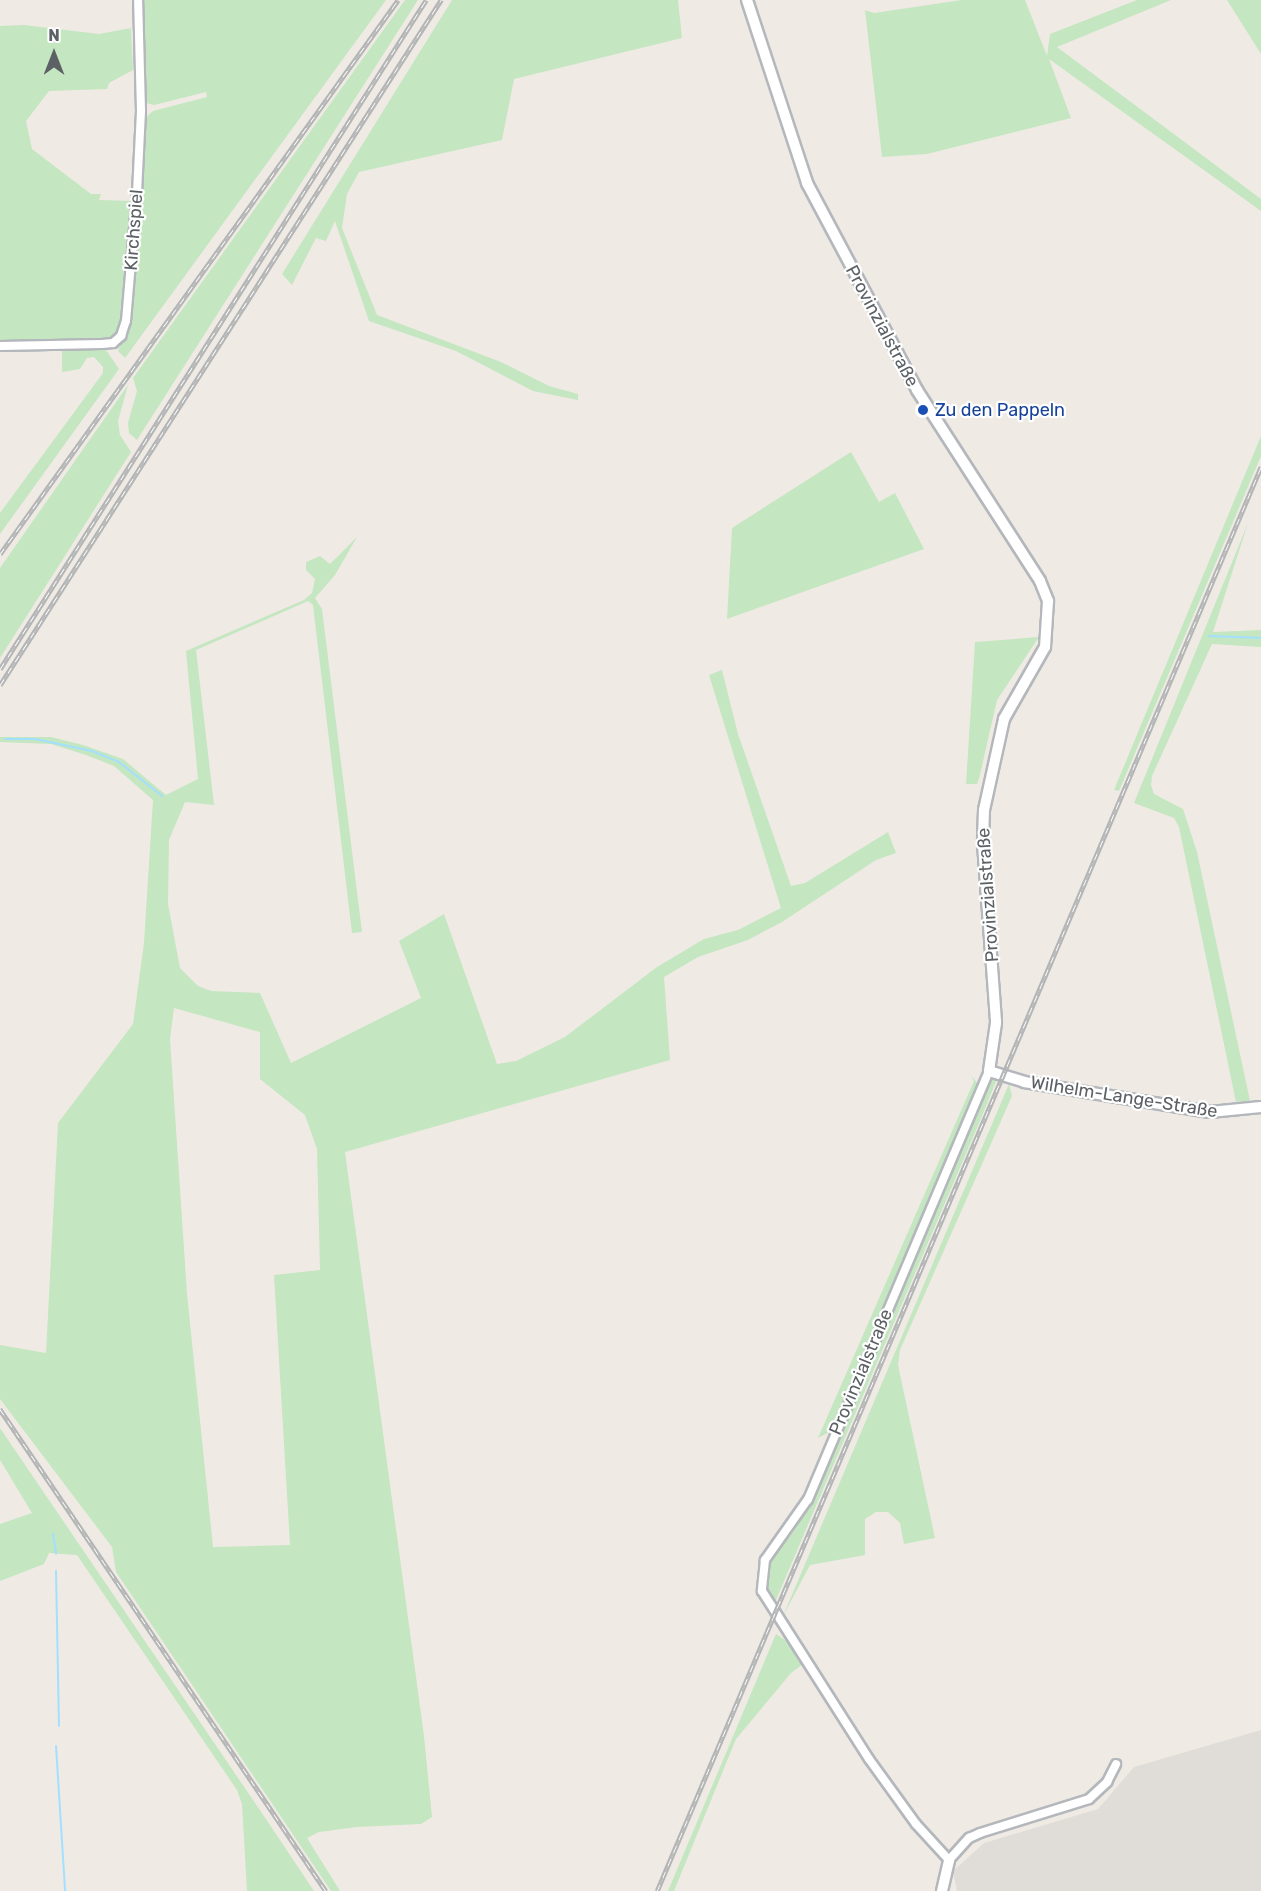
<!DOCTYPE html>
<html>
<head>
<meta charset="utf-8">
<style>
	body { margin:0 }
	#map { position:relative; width:1261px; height:1891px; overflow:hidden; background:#efebe4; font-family:Rubik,sans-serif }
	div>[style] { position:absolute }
	.industrial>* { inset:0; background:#e0ddd8 }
	.green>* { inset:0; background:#c4e6c0 }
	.stream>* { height:2px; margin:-1px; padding:0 1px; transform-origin:1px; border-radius:1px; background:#a3e0ff }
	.roads { filter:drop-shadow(2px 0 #b4b7bb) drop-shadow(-2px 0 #b4b7bb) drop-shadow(0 2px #b4b7bb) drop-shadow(0 -2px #b4b7bb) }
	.minor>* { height:8px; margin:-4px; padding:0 4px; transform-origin:4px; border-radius:4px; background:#fff }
	.tertiary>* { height:10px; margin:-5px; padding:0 5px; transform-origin:5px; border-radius:5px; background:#fff }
	.rail>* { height:4.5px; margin-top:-2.25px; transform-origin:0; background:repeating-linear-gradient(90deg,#fff 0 7px,#b3b4b5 0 14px); box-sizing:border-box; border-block:2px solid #b3b4b5 }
	.dots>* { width:16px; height:16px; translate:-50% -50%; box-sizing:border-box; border:3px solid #fff; border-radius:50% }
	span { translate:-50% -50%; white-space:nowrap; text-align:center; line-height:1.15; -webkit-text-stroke:4.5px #fff; paint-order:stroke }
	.street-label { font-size:18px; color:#5c6165 }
	.transit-label { font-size:18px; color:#164399 }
	.left { translate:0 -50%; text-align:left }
	.north { position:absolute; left:24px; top:24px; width:60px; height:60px; -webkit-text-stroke:4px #fff; paint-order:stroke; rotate:0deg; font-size:16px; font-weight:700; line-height:24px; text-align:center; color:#5c6165 }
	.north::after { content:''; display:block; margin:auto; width:21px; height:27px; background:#5c6165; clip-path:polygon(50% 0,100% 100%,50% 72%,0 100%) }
</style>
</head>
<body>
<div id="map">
	<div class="industrial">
		<i style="clip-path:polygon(1261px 1730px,1261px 1891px,957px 1891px,953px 1871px,984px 1843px,1098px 1809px,1134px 1767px)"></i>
	</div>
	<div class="green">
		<i style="clip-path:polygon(142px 0,386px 0,125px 358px,118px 351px,130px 315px,143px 120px,153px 111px,207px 97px,206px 92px,154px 105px,146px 103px)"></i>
		<i style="clip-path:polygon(405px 0,418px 0,137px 440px,129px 433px,128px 423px,137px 391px,133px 378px)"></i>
		<i style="clip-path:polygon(452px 0,678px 0,682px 38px,514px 79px,502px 140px,359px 172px,347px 194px,342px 228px,377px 315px,501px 362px,549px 386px,578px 394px,578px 400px,533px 391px,456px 351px,369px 321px,335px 221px,326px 241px,316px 238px,292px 285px,282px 274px)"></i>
		<i style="clip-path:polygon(962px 0,1025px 0,1047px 56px,1050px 34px,1137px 0,1171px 0,1057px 47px,1261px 199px,1261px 211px,1049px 59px,1071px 118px,927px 154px,882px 157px,865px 10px,874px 13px)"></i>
		<i style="clip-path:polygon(1228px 0,1261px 0,1261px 54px,1227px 0)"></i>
		<i style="clip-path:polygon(24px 25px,99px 34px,131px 28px,133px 70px,109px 83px,107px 89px,49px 91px,26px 121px,32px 149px,91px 194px,101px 194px,99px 200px,133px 201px,122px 321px,115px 335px,102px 340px,0 341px,0 26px)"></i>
		<i style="clip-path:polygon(104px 347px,119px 369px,0 534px,0 513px,103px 373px,103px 367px,94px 357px,87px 358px,80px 369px,62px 372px,62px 348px)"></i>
		<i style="clip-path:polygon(128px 385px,118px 421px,120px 435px,131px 452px,0 658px,0 568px)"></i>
		<i style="clip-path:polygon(1261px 436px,1261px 456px,1119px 791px,1114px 790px)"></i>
		<i style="clip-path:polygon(851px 452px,879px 502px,895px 493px,924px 549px,727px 619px,732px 528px)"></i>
		<i style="clip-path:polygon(1248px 523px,1213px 632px,1261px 630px,1261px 647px,1212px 644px,1152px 776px,1151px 785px,1154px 794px,1183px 809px,1197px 852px,1250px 1101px,1236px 1102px,1179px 827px,1174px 818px,1134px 803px)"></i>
		<i style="clip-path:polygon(evenodd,357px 537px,335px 575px,315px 598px,322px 609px,362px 932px,352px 933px,313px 605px,308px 601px,196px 650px,214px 805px,185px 802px,169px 840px,168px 904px,180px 968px,198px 986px,211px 991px,260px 993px,291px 1063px,421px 998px,399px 941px,444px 914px,497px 1064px,516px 1061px,565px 1037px,657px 967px,704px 939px,738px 930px,781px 908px,709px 675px,722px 670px,738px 734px,791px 886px,805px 883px,888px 832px,896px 853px,876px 860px,782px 922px,748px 940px,698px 957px,664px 977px,670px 1060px,345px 1152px,424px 1736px,432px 1817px,421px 1824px,357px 1827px,319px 1832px,307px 1838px,340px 1891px,331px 1891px,116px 1572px,112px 1547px,0 1399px,0 1345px,46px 1353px,58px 1123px,133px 1024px,144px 943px,153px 800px,114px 766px,86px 755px,51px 744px,0 742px,0 737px,51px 737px,83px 745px,123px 759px,166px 795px,198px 779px,186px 651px,304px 600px,312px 593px,315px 579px,306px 570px,306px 562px,320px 556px,330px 564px,357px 537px,174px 1008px,260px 1032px,260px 1079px,305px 1115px,317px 1149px,320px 1270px,274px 1275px,290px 1545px,213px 1547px,187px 1294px,170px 1039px,174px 1008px)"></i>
		<i style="clip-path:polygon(1039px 637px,997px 700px,979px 779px,977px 784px,966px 784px,975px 642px)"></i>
		<i style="clip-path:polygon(971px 1075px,978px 1084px,838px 1413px,829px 1432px,818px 1438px,974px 1081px)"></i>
		<i style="clip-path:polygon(993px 1078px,997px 1079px,982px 1116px,773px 1607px,766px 1591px,768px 1563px,795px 1530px,813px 1495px,987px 1082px)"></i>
		<i style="clip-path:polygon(1009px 1084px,1012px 1096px,900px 1350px,898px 1365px,935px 1538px,904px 1544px,900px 1523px,888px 1512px,876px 1512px,865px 1519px,865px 1555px,810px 1565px,783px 1616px)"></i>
		<i style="clip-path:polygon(0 1428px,270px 1825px,314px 1891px,247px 1891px,242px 1804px,237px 1790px,77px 1555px,49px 1553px,44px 1564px,0 1581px,0 1524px,32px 1513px,0 1460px)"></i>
		<i style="clip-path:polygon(776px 1634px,788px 1642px,803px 1664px,791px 1673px,736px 1739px,674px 1891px,668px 1891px)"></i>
	</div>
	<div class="stream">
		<i style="left:1209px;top:636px;width:52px;rotate:2.2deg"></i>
		<i style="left:5px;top:739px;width:30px"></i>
		<i style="left:35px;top:739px;width:58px;rotate:11.9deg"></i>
		<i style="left:92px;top:751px;width:29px;rotate:22deg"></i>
		<i style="left:119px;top:762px;width:55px;rotate:38.3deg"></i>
		<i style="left:53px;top:1534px;width:20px;rotate:81deg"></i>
		<i style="left:56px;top:1571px;width:155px;rotate:88.9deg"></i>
		<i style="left:56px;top:1746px;width:145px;rotate:86.4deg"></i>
	</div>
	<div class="roads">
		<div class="minor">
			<i style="left:0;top:346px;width:102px;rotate:-1.1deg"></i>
			<i style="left:102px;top:344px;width:11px;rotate:-5deg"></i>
			<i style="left:113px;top:343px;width:11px;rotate:-41deg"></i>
			<i style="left:121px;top:336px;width:16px;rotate:-72deg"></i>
			<i style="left:126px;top:321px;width:128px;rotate:-85.1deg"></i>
			<i style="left:137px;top:193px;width:82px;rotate:-87.2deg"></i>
			<i style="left:141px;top:111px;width:111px;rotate:-91.5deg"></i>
			<i style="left:989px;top:1071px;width:465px;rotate:112.9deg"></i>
			<i style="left:808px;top:1499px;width:75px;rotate:125.2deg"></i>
			<i style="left:765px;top:1560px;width:31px;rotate:96deg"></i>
			<i style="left:762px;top:1591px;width:199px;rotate:57.5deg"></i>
			<i style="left:869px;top:1759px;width:80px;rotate:54.1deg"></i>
			<i style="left:916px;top:1824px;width:49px;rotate:47.5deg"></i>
			<i style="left:949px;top:1860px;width:30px;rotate:-48deg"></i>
			<i style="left:969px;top:1838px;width:12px;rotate:-24deg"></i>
			<i style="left:980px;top:1833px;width:114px;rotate:-17.3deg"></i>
			<i style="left:1089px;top:1799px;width:25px;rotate:-43deg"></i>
			<i style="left:1107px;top:1782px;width:20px;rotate:-63deg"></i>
		</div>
		<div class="tertiary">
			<i style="left:747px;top:0;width:193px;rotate:71.8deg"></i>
			<i style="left:807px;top:183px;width:234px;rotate:62deg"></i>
			<i style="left:917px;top:390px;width:227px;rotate:57.2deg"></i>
			<i style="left:1040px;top:581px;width:22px;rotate:68deg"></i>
			<i style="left:1048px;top:601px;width:46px;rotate:93.7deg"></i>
			<i style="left:1045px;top:647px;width:83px;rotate:119.7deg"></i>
			<i style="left:1004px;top:719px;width:93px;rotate:102.4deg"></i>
			<i style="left:984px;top:810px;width:34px;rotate:92deg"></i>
			<i style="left:983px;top:844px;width:179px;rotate:85.8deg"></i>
			<i style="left:996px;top:1023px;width:49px;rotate:98.3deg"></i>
			<i style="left:989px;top:1071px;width:37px;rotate:17deg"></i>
			<i style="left:1024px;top:1082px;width:188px;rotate:9.2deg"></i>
			<i style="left:1210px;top:1112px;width:51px;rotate:-5.6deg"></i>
			<i style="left:942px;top:1891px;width:32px;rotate:-77deg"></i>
		</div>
	</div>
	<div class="rail">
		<i style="left:0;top:554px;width:682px;rotate:-54.31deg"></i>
		<i style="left:0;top:669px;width:793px;rotate:-57.51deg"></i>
		<i style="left:0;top:685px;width:815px;rotate:-57.23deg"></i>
		<i style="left:0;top:1409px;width:582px;rotate:55.93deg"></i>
		<i style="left:657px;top:1891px;width:1547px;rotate:-67.02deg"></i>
	</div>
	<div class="dots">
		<i style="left:923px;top:410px;background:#1a4fb4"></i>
	</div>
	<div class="street-label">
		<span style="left:134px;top:230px;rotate:-86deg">Kirchspiel</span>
		<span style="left:882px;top:326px;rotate:62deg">Provinzialstraße</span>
		<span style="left:988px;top:895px;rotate:-94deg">Provinzialstraße</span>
		<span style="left:1124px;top:1097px;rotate:9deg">Wilhelm-Lange-Straße</span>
		<span style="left:861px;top:1372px;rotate:-67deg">Provinzialstraße</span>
	</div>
	<div class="transit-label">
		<span class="left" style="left:935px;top:410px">Zu den Pappeln</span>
	</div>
	<div class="north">N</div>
</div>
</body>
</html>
